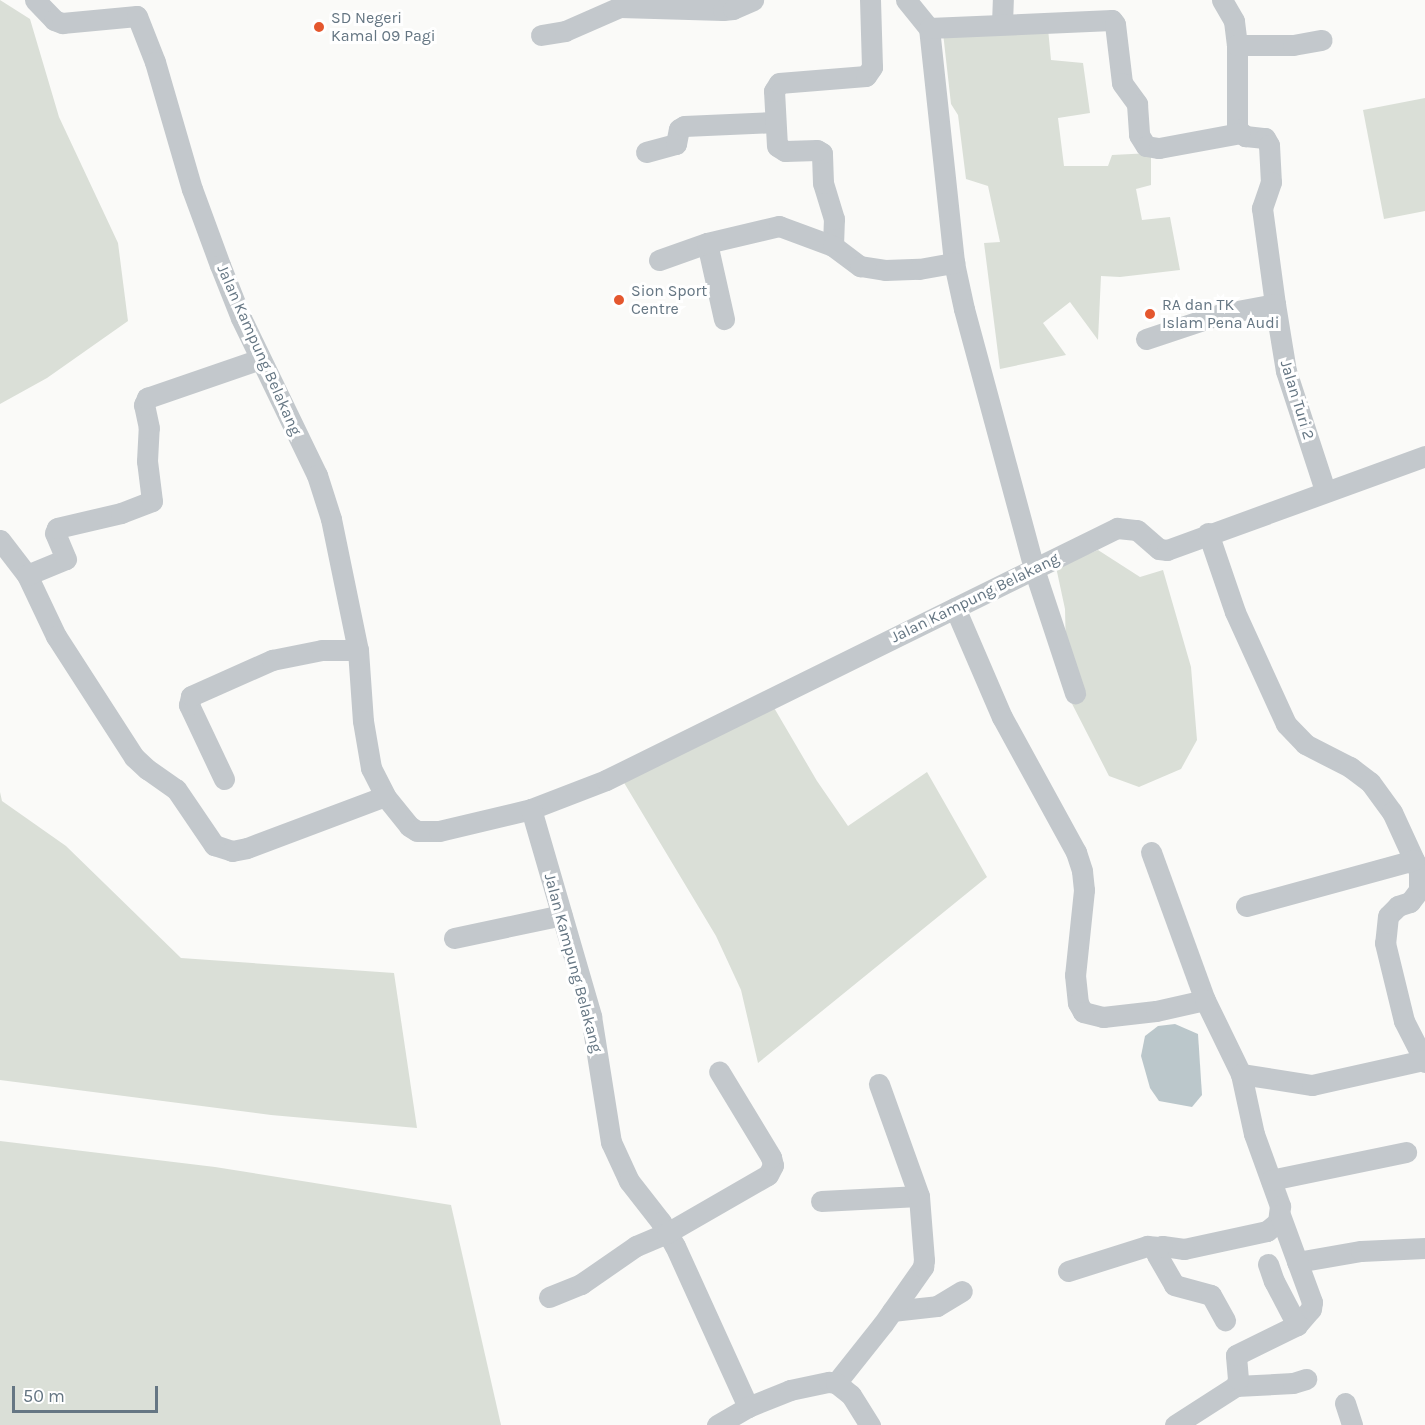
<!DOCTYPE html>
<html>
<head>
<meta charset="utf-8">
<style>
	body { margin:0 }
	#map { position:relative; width:1425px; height:1425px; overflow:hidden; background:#fafaf8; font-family:Karla,sans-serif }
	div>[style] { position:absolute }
	.green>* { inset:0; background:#dadfd7 }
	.water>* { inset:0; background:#bbc7cb }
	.minor>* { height:21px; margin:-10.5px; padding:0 10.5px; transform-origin:10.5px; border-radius:10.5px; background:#c3c8cc }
	.dots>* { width:16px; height:16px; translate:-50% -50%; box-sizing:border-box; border:3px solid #fff; border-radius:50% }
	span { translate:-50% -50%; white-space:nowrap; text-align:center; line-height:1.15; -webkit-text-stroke:6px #fff; paint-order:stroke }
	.poi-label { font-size:16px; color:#657683 }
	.left { translate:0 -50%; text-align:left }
	.street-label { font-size:16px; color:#657683 }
	.scale { position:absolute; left:12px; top:1386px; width:146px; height:27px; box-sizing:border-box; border:3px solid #657683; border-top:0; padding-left:8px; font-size:18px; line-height:21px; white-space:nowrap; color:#657683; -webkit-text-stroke:4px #fff; paint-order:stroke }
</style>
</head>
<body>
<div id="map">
	<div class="green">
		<i style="clip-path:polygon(0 0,30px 19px,59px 117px,118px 243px,128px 321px,47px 378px,0 404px)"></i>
		<i style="clip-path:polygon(1047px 18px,1051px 60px,1083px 63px,1090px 113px,1058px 118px,1064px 166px,1108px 166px,1112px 155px,1151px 153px,1151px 185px,1136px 189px,1142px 220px,1170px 217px,1180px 270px,1120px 277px,1101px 276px,1098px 340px,1070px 302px,1043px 323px,1066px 355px,1000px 369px,984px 243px,1000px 242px,988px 186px,966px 179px,958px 115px,951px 104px,942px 24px)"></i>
		<i style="clip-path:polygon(1425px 98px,1425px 211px,1384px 219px,1363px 110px)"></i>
		<i style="clip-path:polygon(1098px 550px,1140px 577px,1163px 570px,1191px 667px,1197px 740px,1181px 769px,1139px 787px,1109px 776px,1067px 694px,1065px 609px,1056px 567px)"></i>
		<i style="clip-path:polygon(773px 706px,817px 781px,848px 826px,927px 772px,987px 877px,758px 1063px,741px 990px,716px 936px,623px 781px)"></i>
		<i style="clip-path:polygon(0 792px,2px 801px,66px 846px,181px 958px,394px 973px,417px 1128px,271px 1115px,0 1080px)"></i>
		<i style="clip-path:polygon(0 1141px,215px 1167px,451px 1205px,501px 1425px,0 1425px)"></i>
	</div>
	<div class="water">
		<i style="clip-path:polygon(1175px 1024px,1198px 1034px,1202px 1095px,1192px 1107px,1159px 1101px,1150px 1088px,1141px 1056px,1145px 1036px,1158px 1026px)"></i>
	</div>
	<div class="minor">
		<i style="left:35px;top:0;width:28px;rotate:46deg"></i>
		<i style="left:54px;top:20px;width:9px;rotate:21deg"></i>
		<i style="left:62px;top:23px;width:75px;rotate:-5.3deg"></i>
		<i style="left:137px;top:16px;width:49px;rotate:68.6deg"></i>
		<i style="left:155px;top:62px;width:132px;rotate:73.8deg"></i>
		<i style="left:192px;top:189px;width:81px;rotate:69.8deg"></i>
		<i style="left:220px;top:265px;width:57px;rotate:68.4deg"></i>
		<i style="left:241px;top:318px;width:174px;rotate:64.2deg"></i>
		<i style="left:317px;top:475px;width:46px;rotate:72.3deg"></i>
		<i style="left:331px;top:519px;width:134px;rotate:78.4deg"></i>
		<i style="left:358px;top:650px;width:71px;rotate:86deg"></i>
		<i style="left:363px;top:721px;width:48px;rotate:80.3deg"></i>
		<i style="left:371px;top:768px;width:31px;rotate:63deg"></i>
		<i style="left:385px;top:796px;width:38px;rotate:51deg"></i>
		<i style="left:409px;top:826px;width:9px;rotate:32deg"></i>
		<i style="left:417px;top:831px;width:22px"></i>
		<i style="left:439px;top:831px;width:95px;rotate:-13.4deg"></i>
		<i style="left:531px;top:809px;width:80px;rotate:-21.1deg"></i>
		<i style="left:606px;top:780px;width:570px;rotate:-26.25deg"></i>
		<i style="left:1117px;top:528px;width:20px;rotate:6deg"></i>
		<i style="left:1137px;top:530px;width:29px;rotate:41deg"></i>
		<i style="left:1159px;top:549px;width:8px;rotate:7deg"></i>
		<i style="left:1167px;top:550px;width:275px;rotate:-20deg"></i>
		<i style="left:906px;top:0;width:36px;rotate:51deg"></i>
		<i style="left:929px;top:28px;width:236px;rotate:83.9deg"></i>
		<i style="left:954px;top:263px;width:47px;rotate:77.7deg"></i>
		<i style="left:964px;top:309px;width:269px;rotate:74.9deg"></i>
		<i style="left:1034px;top:569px;width:131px;rotate:71.7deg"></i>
		<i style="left:1222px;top:0;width:24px;rotate:60deg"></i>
		<i style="left:1234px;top:21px;width:24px;rotate:83deg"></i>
		<i style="left:1237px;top:45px;width:84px;rotate:90deg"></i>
		<i style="left:1237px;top:129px;width:11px;rotate:41deg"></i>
		<i style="left:1245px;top:136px;width:20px;rotate:6deg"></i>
		<i style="left:1265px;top:138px;width:8px;rotate:60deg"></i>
		<i style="left:1269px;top:145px;width:37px;rotate:87deg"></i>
		<i style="left:1271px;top:182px;width:28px;rotate:109deg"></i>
		<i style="left:1262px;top:208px;width:97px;rotate:82.3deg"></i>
		<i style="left:1275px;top:304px;width:68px;rotate:80.7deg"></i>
		<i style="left:1286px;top:371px;width:125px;rotate:71.9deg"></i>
		<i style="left:1002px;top:24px;width:24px;rotate:-88deg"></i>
		<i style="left:929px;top:28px;width:183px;rotate:-2.5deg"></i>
		<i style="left:1112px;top:20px;width:5px;rotate:53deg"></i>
		<i style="left:1115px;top:24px;width:59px;rotate:83.2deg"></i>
		<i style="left:1122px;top:83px;width:26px;rotate:54deg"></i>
		<i style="left:1137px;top:104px;width:31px;rotate:86deg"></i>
		<i style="left:1139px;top:135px;width:13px;rotate:58deg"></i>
		<i style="left:1146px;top:146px;width:13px;rotate:9deg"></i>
		<i style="left:1159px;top:148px;width:82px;rotate:-10.5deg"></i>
		<i style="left:541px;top:35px;width:24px;rotate:-9deg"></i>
		<i style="left:565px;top:31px;width:60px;rotate:-23.6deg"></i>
		<i style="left:620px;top:7px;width:103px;rotate:1.7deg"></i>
		<i style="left:723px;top:10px;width:10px;rotate:-6deg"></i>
		<i style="left:733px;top:9px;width:22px;rotate:-24deg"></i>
		<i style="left:1237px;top:45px;width:56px"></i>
		<i style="left:1293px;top:45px;width:29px;rotate:-10deg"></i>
		<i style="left:646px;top:152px;width:31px;rotate:-15deg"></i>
		<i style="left:676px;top:144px;width:15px;rotate:-79deg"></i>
		<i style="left:679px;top:129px;width:6px;rotate:-31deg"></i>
		<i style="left:684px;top:126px;width:91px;rotate:-2.5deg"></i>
		<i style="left:707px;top:243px;width:78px;rotate:77.4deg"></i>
		<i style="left:833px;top:246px;width:27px;rotate:-88deg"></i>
		<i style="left:834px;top:219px;width:38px;rotate:-107deg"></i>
		<i style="left:823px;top:183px;width:30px;rotate:-92deg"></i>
		<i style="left:822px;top:153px;width:6px;rotate:-149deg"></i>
		<i style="left:817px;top:150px;width:32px;rotate:178deg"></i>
		<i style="left:785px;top:151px;width:9px;rotate:-148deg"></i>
		<i style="left:777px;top:146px;width:55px;rotate:-93.1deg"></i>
		<i style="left:774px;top:91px;width:9px;rotate:-58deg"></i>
		<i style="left:779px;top:83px;width:87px;rotate:-4.6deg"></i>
		<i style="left:866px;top:76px;width:11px;rotate:-56deg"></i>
		<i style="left:872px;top:67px;width:67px;rotate:-91.7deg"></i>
		<i style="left:659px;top:260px;width:51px;rotate:-19.5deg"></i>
		<i style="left:707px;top:243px;width:74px;rotate:-13.3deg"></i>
		<i style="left:779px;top:226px;width:58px;rotate:20.3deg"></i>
		<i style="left:833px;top:246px;width:34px;rotate:37deg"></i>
		<i style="left:860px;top:266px;width:25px;rotate:9deg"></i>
		<i style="left:885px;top:270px;width:34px;rotate:-2deg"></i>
		<i style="left:919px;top:269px;width:36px;rotate:-10deg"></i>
		<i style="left:1146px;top:339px;width:79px;rotate:-18.4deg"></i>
		<i style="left:1221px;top:314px;width:55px;rotate:-10.5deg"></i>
		<i style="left:1208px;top:533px;width:83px;rotate:71.1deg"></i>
		<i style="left:1235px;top:612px;width:123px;rotate:65.5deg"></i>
		<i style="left:1286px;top:724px;width:28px;rotate:46deg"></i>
		<i style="left:1305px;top:744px;width:51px;rotate:27.1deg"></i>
		<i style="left:1350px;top:767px;width:25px;rotate:37deg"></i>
		<i style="left:1370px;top:782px;width:37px;rotate:54deg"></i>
		<i style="left:1392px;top:812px;width:53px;rotate:65.4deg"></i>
		<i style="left:1414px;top:860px;width:13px;rotate:67deg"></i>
		<i style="left:1419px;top:872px;width:18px;rotate:90deg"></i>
		<i style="left:1419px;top:890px;width:15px;rotate:127deg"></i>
		<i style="left:1410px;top:902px;width:13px;rotate:162deg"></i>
		<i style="left:1398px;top:906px;width:14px;rotate:135deg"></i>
		<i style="left:1388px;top:916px;width:27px;rotate:96deg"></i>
		<i style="left:1385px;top:943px;width:80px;rotate:76.3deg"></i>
		<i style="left:1404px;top:1021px;width:46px;rotate:62.9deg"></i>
		<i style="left:0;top:540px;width:44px;rotate:52.4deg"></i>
		<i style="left:27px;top:575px;width:68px;rotate:64.6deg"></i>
		<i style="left:56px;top:636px;width:144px;rotate:57.2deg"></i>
		<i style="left:134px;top:757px;width:18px;rotate:43deg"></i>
		<i style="left:147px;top:769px;width:35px;rotate:35deg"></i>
		<i style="left:176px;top:789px;width:68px;rotate:55.8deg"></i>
		<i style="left:214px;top:845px;width:19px;rotate:18deg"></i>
		<i style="left:232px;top:851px;width:15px;rotate:-11deg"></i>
		<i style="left:247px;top:848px;width:147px;rotate:-20.6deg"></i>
		<i style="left:27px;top:575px;width:42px;rotate:-22.3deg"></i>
		<i style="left:66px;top:559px;width:28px;rotate:-113deg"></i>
		<i style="left:55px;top:533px;width:5px;rotate:-68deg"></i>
		<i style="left:57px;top:528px;width:66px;rotate:-13.2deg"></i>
		<i style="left:121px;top:513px;width:33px;rotate:-21deg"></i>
		<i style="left:152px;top:501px;width:40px;rotate:-97.1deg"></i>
		<i style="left:147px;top:461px;width:33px;rotate:-87deg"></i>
		<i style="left:149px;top:428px;width:24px;rotate:-102deg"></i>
		<i style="left:144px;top:405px;width:8px;rotate:-67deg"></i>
		<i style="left:147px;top:398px;width:120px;rotate:-19deg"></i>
		<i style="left:955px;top:608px;width:119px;rotate:66.7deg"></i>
		<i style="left:1002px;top:717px;width:154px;rotate:61.3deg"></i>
		<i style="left:1076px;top:852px;width:20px;rotate:72deg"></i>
		<i style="left:1082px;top:871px;width:19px;rotate:84deg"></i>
		<i style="left:1084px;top:890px;width:85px;rotate:96deg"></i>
		<i style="left:1075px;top:975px;width:28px;rotate:84deg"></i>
		<i style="left:1078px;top:1003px;width:10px;rotate:61deg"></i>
		<i style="left:1083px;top:1012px;width:21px;rotate:14deg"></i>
		<i style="left:1103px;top:1017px;width:53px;rotate:-6.5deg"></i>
		<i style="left:1156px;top:1011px;width:50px;rotate:-12.7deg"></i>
		<i style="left:224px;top:779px;width:82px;rotate:-115.3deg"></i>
		<i style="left:189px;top:705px;width:9px;rotate:-77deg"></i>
		<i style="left:191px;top:696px;width:89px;rotate:-24deg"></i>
		<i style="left:272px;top:660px;width:51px;rotate:-11.3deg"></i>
		<i style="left:322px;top:650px;width:36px"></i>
		<i style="left:531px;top:809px;width:216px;rotate:73.8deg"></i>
		<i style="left:591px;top:1016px;width:128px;rotate:81deg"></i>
		<i style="left:611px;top:1142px;width:43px;rotate:65.2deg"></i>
		<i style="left:629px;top:1181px;width:52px;rotate:52deg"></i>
		<i style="left:661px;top:1222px;width:28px;rotate:60deg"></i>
		<i style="left:675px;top:1246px;width:177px;rotate:65.6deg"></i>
		<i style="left:1151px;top:852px;width:158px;rotate:70deg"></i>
		<i style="left:1205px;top:1000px;width:82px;rotate:64.1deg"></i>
		<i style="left:1241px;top:1074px;width:61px;rotate:77.8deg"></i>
		<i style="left:1254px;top:1134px;width:77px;rotate:70.1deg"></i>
		<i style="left:1280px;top:1206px;width:16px;rotate:97deg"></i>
		<i style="left:1278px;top:1222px;width:14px;rotate:141deg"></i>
		<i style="left:1267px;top:1231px;width:85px;rotate:167.8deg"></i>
		<i style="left:1184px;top:1249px;width:22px;rotate:-172deg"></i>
		<i style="left:1162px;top:1246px;width:5px;rotate:143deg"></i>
		<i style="left:1158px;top:1249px;width:6px;rotate:99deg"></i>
		<i style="left:1157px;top:1255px;width:34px;rotate:60deg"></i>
		<i style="left:1174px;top:1285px;width:38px;rotate:15deg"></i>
		<i style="left:1211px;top:1295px;width:29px;rotate:61deg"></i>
		<i style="left:1246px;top:906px;width:174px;rotate:-15.3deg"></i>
		<i style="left:454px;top:938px;width:110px;rotate:-12deg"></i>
		<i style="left:1241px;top:1074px;width:72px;rotate:8.8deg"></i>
		<i style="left:1312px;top:1085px;width:115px;rotate:-12.6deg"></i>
		<i style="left:1271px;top:1180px;width:138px;rotate:-11.7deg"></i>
		<i style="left:821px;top:1201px;width:98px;rotate:-2.9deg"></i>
		<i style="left:1297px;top:1262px;width:65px;rotate:-9.8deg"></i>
		<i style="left:1361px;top:1251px;width:64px;rotate:-2.7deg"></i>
		<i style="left:1268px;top:1264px;width:18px;rotate:71deg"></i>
		<i style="left:1274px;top:1281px;width:50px;rotate:62.4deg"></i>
		<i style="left:1068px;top:1271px;width:83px;rotate:-17.6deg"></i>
		<i style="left:1147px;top:1246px;width:12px;rotate:5deg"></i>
		<i style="left:549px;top:1297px;width:35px;rotate:-22deg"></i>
		<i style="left:581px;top:1284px;width:67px;rotate:-34.6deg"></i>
		<i style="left:636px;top:1246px;width:34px;rotate:-23deg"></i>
		<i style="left:667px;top:1233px;width:116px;rotate:-29.9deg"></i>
		<i style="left:768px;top:1175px;width:11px;rotate:-63deg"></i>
		<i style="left:773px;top:1165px;width:8px;rotate:-104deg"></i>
		<i style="left:771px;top:1157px;width:100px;rotate:-121.2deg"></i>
		<i style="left:892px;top:1311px;width:45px;rotate:-6.3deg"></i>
		<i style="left:937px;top:1306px;width:29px;rotate:-31deg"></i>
		<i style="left:836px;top:1383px;width:75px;rotate:-51.5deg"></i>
		<i style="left:883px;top:1324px;width:70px;rotate:-54.9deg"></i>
		<i style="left:923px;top:1267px;width:7px;rotate:-82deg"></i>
		<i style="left:924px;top:1260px;width:64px;rotate:-94.5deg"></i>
		<i style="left:919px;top:1196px;width:119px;rotate:-109.7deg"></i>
		<i style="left:1236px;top:1386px;width:57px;rotate:-3deg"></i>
		<i style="left:1293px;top:1383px;width:14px;rotate:-17deg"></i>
		<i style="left:1345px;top:1403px;width:23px;rotate:72deg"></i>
		<i style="left:717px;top:1425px;width:36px;rotate:-30deg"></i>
		<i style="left:748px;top:1407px;width:45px;rotate:-22deg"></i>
		<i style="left:790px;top:1390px;width:40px;rotate:-12deg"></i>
		<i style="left:829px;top:1382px;width:7px;rotate:8deg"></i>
		<i style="left:836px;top:1383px;width:19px;rotate:39deg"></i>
		<i style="left:851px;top:1395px;width:36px;rotate:58deg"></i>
		<i style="left:1175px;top:1425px;width:72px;rotate:-32.6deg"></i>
		<i style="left:1236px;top:1386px;width:7px;rotate:-74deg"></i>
		<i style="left:1238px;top:1379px;width:24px;rotate:-95deg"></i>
		<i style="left:1236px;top:1355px;width:68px;rotate:-26.2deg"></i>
		<i style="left:1297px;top:1325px;width:21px;rotate:-49deg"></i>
		<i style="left:1311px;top:1309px;width:7px;rotate:-82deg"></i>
		<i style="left:1312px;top:1302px;width:93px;rotate:-110.2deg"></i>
	</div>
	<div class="dots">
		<i style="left:319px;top:27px;background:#e4572e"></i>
		<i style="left:619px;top:300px;background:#e4572e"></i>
		<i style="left:1150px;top:314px;background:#e4572e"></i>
	</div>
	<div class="poi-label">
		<span class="left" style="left:331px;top:27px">SD Negeri<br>Kamal 09 Pagi</span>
		<span class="left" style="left:631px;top:300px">Sion Sport<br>Centre</span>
		<span class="left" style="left:1162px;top:314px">RA dan TK<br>Islam Pena Audi</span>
	</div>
	<div class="street-label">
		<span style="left:259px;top:350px;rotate:66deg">Jalan Kampung Belakang</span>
		<span style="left:1297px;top:400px;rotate:73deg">Jalan Turi 2</span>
		<span style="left:975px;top:598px;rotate:-26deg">Jalan Kampung Belakang</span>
		<span style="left:573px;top:963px;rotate:75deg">Jalan Kampung Belakang</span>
	</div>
	<div class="scale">50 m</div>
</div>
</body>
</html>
